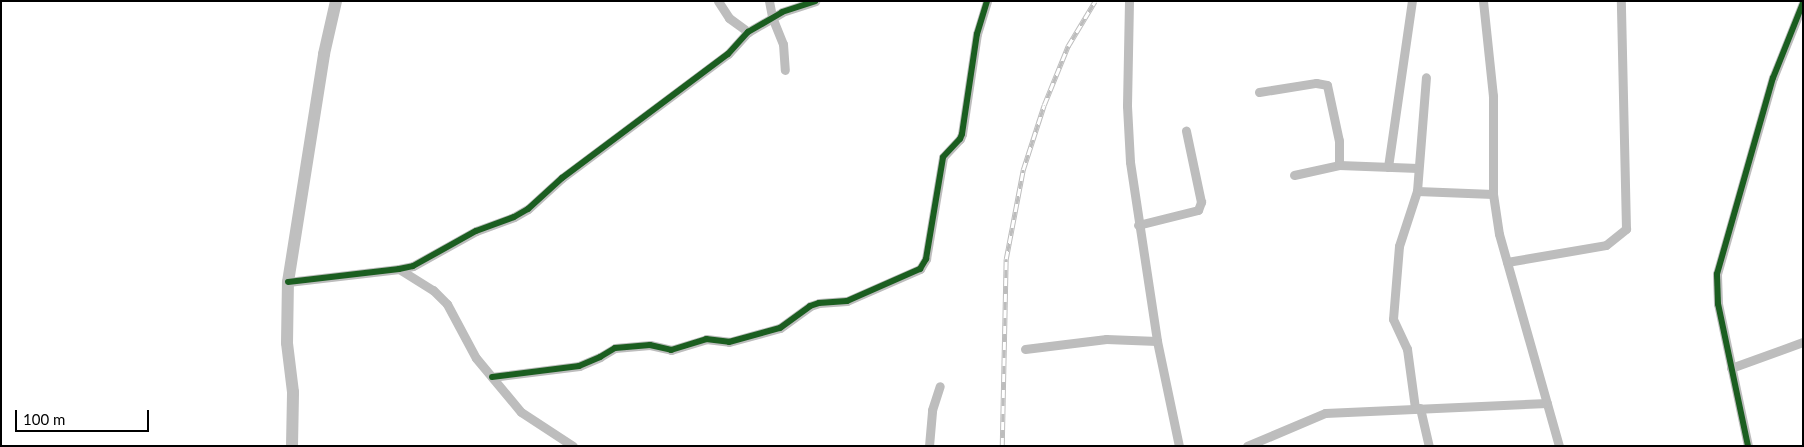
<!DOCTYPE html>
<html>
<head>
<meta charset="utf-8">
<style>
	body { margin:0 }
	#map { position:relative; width:1804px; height:447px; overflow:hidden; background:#fff; font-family:Lato,sans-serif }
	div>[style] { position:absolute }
	.street>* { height:9px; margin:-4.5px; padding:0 4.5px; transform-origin:4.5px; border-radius:4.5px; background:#bdbdbd }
	.secondary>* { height:12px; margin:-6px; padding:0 6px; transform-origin:6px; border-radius:6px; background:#bfbfbf }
	.rail>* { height:4.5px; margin-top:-2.25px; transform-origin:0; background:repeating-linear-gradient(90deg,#fff 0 8px,#bdbdbd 0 16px); box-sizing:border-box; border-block:1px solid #bdbdbd }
	.cycleway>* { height:6px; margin:-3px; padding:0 3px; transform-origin:3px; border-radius:3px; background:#1b5e20 }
	span { translate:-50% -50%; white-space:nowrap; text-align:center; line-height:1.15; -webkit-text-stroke:4px #fff; paint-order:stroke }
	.frame { position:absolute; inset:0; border:2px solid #000; pointer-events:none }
	.scale { position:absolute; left:15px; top:410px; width:134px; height:22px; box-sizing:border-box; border:2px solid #000; border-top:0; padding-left:6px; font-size:15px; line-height:18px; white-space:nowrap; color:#000; -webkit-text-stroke:4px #fff; paint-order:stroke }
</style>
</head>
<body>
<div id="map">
	<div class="street">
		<i style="left:718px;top:1px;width:20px;rotate:57deg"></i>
		<i style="left:729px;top:18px;width:24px;rotate:36deg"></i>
		<i style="left:769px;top:1px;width:16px;rotate:79deg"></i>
		<i style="left:772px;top:17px;width:29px;rotate:68deg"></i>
		<i style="left:783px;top:44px;width:26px;rotate:86deg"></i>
		<i style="left:1129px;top:1px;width:105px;rotate:91.1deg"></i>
		<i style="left:1127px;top:106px;width:56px;rotate:86.9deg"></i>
		<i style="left:1130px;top:162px;width:181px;rotate:81.4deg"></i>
		<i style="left:1157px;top:341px;width:107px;rotate:78.2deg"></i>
		<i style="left:1483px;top:1px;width:96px;rotate:84deg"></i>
		<i style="left:1493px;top:96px;width:98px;rotate:90deg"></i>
		<i style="left:1493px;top:194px;width:40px;rotate:81.5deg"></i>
		<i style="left:1499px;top:234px;width:220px;rotate:74.2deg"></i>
		<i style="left:1259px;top:92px;width:58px;rotate:-9deg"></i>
		<i style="left:1316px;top:83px;width:11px;rotate:10deg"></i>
		<i style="left:1327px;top:85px;width:57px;rotate:77.9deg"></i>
		<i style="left:1339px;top:141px;width:24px;rotate:90deg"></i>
		<i style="left:1388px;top:167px;width:168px;rotate:-81.8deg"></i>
		<i style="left:1294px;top:175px;width:46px;rotate:-12.5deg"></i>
		<i style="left:1339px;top:165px;width:79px;rotate:2.2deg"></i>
		<i style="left:1417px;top:191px;width:76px;rotate:2.3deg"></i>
		<i style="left:1138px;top:225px;width:62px;rotate:-14deg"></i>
		<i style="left:1198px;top:210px;width:9px;rotate:-69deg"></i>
		<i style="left:1201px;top:202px;width:73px;rotate:-101.9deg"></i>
		<i style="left:1507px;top:262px;width:100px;rotate:-9.7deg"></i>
		<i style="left:1606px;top:245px;width:26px;rotate:-39deg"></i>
		<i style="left:1626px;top:229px;width:228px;rotate:-91.3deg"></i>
		<i style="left:399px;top:269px;width:40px;rotate:32deg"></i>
		<i style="left:433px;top:290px;width:20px;rotate:45deg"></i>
		<i style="left:447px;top:304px;width:61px;rotate:61.8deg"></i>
		<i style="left:476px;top:358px;width:70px;rotate:50.2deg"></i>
		<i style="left:521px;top:412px;width:62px;rotate:33.2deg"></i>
		<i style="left:288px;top:282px;width:112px;rotate:-6.7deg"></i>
		<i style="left:399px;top:269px;width:14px;rotate:-12deg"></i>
		<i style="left:413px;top:266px;width:72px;rotate:-29.1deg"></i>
		<i style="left:476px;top:231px;width:40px;rotate:-20.2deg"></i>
		<i style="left:514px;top:217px;width:16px;rotate:-30deg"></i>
		<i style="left:528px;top:209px;width:46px;rotate:-42.4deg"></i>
		<i style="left:562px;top:178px;width:207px;rotate:-36.8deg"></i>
		<i style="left:728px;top:54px;width:30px;rotate:-48deg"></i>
		<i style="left:748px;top:32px;width:39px;rotate:-30deg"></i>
		<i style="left:782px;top:12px;width:35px;rotate:-18deg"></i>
		<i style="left:1025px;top:349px;width:82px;rotate:-7deg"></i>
		<i style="left:1106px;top:339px;width:51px;rotate:2.2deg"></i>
		<i style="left:1731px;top:368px;width:77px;rotate:-19.9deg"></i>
		<i style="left:492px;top:377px;width:88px;rotate:-7.2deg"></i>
		<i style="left:579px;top:366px;width:23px;rotate:-23deg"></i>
		<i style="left:600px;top:357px;width:17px;rotate:-31deg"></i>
		<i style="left:615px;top:348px;width:35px;rotate:-5deg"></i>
		<i style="left:650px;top:345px;width:22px;rotate:13deg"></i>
		<i style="left:671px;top:350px;width:37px;rotate:-17deg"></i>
		<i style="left:706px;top:339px;width:23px;rotate:7deg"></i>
		<i style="left:729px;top:342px;width:53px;rotate:-15.4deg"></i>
		<i style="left:780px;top:328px;width:37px;rotate:-36deg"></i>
		<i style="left:810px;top:306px;width:9px;rotate:-18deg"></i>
		<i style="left:819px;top:303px;width:28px;rotate:-4deg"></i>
		<i style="left:847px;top:301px;width:80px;rotate:-23.7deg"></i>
		<i style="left:920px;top:269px;width:12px;rotate:-59deg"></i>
		<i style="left:926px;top:259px;width:103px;rotate:-80.5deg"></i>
		<i style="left:943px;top:157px;width:25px;rotate:-47deg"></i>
		<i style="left:960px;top:139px;width:5px;rotate:-68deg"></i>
		<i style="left:962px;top:134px;width:101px;rotate:-81.5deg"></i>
		<i style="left:977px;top:34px;width:34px;rotate:-73deg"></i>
		<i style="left:1415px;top:408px;width:60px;rotate:-97.7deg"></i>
		<i style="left:1407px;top:349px;width:33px;rotate:-115deg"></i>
		<i style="left:1393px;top:319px;width:73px;rotate:-85.3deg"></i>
		<i style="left:1399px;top:246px;width:58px;rotate:-71.9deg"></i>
		<i style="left:1417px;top:191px;width:114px;rotate:-85.5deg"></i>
		<i style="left:1420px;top:408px;width:39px;rotate:77deg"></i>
		<i style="left:929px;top:446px;width:36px;rotate:-85deg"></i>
		<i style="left:932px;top:410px;width:25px;rotate:-72deg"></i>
		<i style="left:1247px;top:446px;width:85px;rotate:-22.9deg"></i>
		<i style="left:1325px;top:413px;width:222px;rotate:-2.6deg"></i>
		<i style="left:1748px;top:446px;width:145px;rotate:-101.9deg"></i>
		<i style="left:1718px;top:304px;width:30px;rotate:-92deg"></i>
		<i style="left:1717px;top:274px;width:204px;rotate:-74.1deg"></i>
		<i style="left:1773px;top:78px;width:81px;rotate:-68.2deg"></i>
	</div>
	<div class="secondary">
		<i style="left:292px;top:446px;width:54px;rotate:-88.9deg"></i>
		<i style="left:293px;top:392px;width:49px;rotate:-97deg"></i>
		<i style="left:287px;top:343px;width:61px;rotate:-89.1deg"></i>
		<i style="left:288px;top:282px;width:231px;rotate:-81deg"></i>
		<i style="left:324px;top:54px;width:54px;rotate:-77.2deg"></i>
	</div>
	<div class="rail">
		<i style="left:1002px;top:446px;width:187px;rotate:-88.8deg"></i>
		<i style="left:1006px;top:259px;width:91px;rotate:-79.2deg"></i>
		<i style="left:1023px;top:170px;width:68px;rotate:-72.1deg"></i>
		<i style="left:1044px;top:105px;width:64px;rotate:-67.9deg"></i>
		<i style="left:1068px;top:46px;width:52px;rotate:-59deg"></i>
	</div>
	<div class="cycleway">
		<i style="left:288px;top:282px;width:112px;rotate:-6.7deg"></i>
		<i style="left:399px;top:269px;width:14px;rotate:-12deg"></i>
		<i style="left:413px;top:266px;width:72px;rotate:-29.1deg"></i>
		<i style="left:476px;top:231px;width:40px;rotate:-20.2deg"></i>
		<i style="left:514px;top:217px;width:16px;rotate:-30deg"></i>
		<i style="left:528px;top:209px;width:46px;rotate:-42.4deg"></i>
		<i style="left:562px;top:178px;width:207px;rotate:-36.8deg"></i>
		<i style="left:728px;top:54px;width:30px;rotate:-48deg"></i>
		<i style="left:748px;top:32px;width:39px;rotate:-30deg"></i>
		<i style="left:782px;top:12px;width:35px;rotate:-18deg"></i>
		<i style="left:492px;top:377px;width:88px;rotate:-7.2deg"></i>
		<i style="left:579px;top:366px;width:23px;rotate:-23deg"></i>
		<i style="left:600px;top:357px;width:17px;rotate:-31deg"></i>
		<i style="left:615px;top:348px;width:35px;rotate:-5deg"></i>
		<i style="left:650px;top:345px;width:22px;rotate:13deg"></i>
		<i style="left:671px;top:350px;width:37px;rotate:-17deg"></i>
		<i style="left:706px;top:339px;width:23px;rotate:7deg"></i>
		<i style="left:729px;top:342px;width:53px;rotate:-15.4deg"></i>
		<i style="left:780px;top:328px;width:37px;rotate:-36deg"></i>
		<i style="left:810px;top:306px;width:9px;rotate:-18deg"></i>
		<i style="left:819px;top:303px;width:28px;rotate:-4deg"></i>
		<i style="left:847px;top:301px;width:80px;rotate:-23.7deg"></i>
		<i style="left:920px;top:269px;width:12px;rotate:-59deg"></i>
		<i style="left:926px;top:259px;width:103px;rotate:-80.5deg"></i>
		<i style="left:943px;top:157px;width:25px;rotate:-47deg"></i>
		<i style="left:960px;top:139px;width:5px;rotate:-68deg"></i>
		<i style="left:962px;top:134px;width:101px;rotate:-81.5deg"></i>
		<i style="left:977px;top:34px;width:34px;rotate:-73deg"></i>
		<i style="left:1748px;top:446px;width:145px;rotate:-101.9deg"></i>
		<i style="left:1718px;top:304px;width:30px;rotate:-92deg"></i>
		<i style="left:1717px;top:274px;width:204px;rotate:-74.1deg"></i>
		<i style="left:1773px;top:78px;width:81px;rotate:-68.2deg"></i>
	</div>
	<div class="frame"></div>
	<div class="scale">100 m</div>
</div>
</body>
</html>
